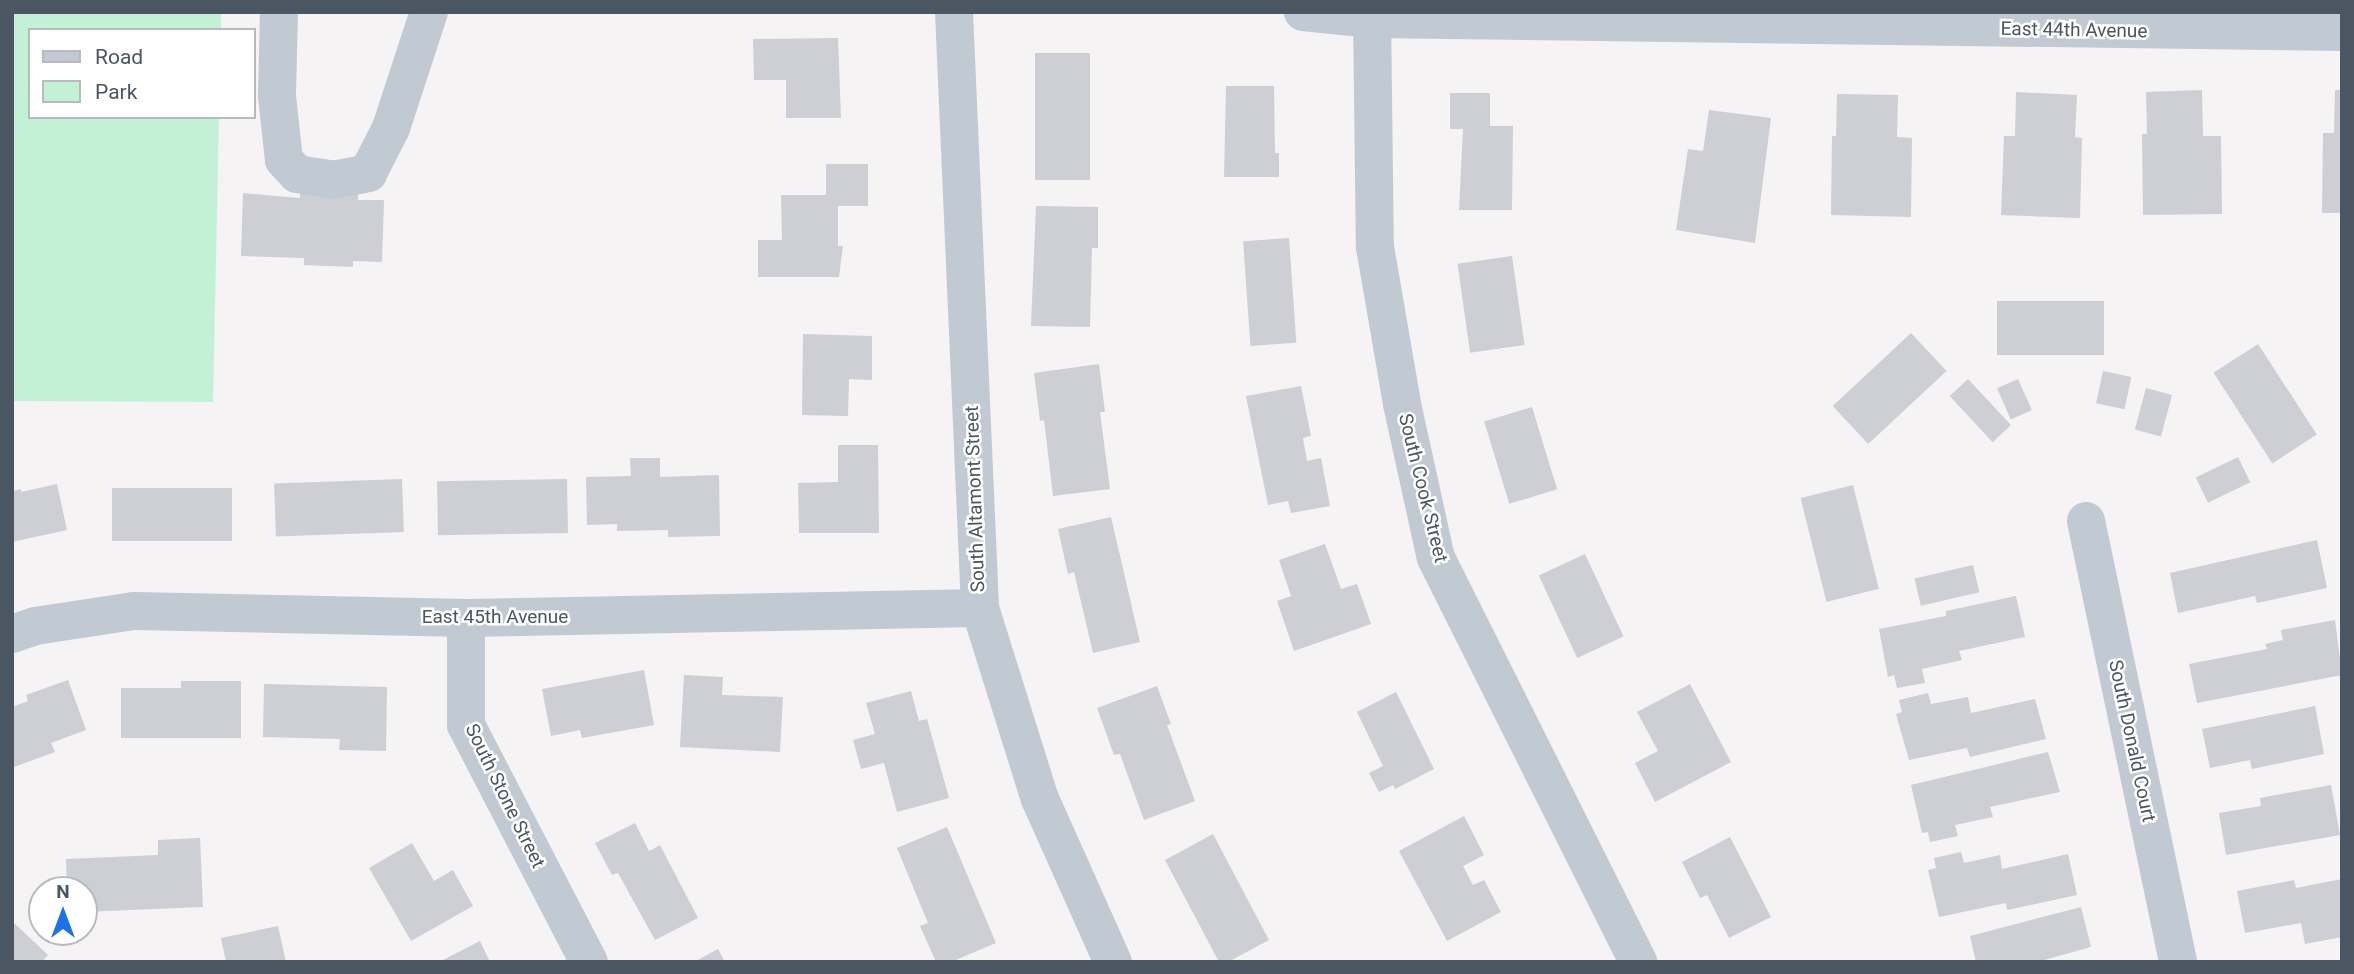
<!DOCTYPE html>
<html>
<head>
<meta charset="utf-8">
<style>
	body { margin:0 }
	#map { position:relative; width:2354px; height:974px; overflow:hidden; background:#f5f3f3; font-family:Roboto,sans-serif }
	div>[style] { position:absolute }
	.green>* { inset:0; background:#c3f1d5 }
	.building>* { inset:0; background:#cdcfd5; transform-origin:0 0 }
	.minor>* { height:38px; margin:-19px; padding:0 19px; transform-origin:19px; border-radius:19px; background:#c1cad2 }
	span { translate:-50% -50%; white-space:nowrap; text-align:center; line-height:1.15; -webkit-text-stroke:5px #fff; paint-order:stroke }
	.street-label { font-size:19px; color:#4a5661 }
	.frame { position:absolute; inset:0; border:14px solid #4a5661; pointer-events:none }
	.legend { position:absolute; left:28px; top:28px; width:228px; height:91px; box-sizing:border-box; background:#fff; border:2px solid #b7bbc0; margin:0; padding:9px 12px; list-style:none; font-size:21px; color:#4a5661 }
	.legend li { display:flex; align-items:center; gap:14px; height:35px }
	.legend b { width:35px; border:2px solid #b7bbc0 }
	.north { position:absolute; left:28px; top:876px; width:70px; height:70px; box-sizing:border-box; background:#fff; border:2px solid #b7bbc0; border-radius:50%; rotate:0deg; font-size:19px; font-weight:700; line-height:28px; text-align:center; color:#4a5661 }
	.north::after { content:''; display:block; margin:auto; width:24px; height:32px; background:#1a73e8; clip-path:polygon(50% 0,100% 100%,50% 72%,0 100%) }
</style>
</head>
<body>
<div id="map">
	<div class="green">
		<i style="clip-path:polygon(12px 12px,221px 12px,221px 30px,30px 30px,30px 117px,219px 117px,213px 402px,12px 401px)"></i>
	</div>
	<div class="building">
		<i style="clip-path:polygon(838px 38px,841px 118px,786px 118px,786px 80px,754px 80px,753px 39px)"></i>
		<i style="left:1035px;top:53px;width:55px;height:127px"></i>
		<i style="clip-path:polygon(1226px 86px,1274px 86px,1275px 153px,1279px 153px,1279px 177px,1224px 177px)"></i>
		<i style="clip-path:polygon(2202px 90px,2203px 136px,2221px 136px,2222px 214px,2143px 215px,2142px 134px,2147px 134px,2146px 92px)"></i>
		<i style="clip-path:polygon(2335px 90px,2342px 90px,2342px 213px,2322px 213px,2323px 133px,2334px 133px)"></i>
		<i style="clip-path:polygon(2016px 92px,2077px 95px,2075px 137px,2082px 138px,2080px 218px,2001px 215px,2004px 136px,2015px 136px)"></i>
		<i style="clip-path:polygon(1450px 93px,1490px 93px,1490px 126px,1513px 126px,1512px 210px,1459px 210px,1463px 129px,1450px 129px)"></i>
		<i style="clip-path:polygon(1837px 94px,1898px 95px,1897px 137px,1912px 138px,1911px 217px,1831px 215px,1832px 136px,1836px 136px)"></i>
		<i style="clip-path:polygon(1709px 110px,1771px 118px,1755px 243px,1676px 230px,1688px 149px,1703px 151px)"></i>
		<i style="clip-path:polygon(826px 164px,868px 164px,868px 206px,838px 206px,838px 246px,843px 246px,839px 277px,758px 277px,758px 240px,782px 240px,781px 195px,826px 195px)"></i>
		<i style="clip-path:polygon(300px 189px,358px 192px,358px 200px,384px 200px,382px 262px,353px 261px,353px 267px,304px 265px,304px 258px,241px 256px,243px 193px,300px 198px)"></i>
		<i style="clip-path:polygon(1036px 206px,1098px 207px,1098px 248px,1092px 248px,1090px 327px,1031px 326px)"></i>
		<i style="left:1289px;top:238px;width:105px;height:46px;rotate:86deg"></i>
		<i style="left:1512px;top:256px;width:90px;height:55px;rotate:82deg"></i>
		<i style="left:1997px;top:301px;width:107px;height:54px"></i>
		<i style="left:1911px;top:333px;width:52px;height:107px;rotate:47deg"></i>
		<i style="clip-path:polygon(803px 334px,872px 336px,872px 380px,849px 379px,848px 416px,802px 415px)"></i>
		<i style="left:2258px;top:344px;width:108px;height:53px;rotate:57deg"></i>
		<i style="clip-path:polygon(1099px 364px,1105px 412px,1100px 412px,1110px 489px,1053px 496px,1044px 420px,1040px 421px,1034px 373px)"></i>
		<i style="left:2103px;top:371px;width:29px;height:33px;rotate:12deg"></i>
		<i style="left:1968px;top:379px;width:63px;height:25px;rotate:47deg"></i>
		<i style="left:2018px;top:379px;width:34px;height:23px;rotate:66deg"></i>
		<i style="clip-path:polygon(1301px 386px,1311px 436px,1303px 438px,1307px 461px,1321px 458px,1330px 506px,1291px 513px,1288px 501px,1268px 505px,1246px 396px)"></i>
		<i style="left:2146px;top:388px;width:27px;height:43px;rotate:15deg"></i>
		<i style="left:1532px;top:407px;width:86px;height:50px;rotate:73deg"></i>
		<i style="clip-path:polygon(838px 445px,878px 445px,879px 533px,799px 533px,798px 483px,838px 482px)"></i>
		<i style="left:2238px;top:457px;width:28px;height:47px;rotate:64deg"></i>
		<i style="clip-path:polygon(630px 458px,660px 458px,660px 477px,719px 475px,720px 536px,668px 537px,668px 530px,617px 531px,617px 524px,587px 525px,586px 477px,631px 476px)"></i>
		<i style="left:402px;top:479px;width:53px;height:128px;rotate:88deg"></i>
		<i style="left:567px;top:479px;width:54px;height:130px;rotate:89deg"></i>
		<i style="clip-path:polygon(57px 484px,67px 530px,12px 542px,12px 491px,21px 489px,21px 492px)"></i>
		<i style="left:1853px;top:485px;width:107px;height:54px;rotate:76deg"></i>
		<i style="left:232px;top:488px;width:53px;height:120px;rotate:90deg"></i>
		<i style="clip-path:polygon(1111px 517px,1140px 642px,1093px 653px,1074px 572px,1068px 574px,1058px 529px)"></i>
		<i style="clip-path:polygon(2317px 540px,2327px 588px,2257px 603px,2255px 596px,2178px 613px,2170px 573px)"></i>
		<i style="clip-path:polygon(1325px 544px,1341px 589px,1357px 584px,1371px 624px,1294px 651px,1277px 601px,1291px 596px,1279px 560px)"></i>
		<i style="left:1585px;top:554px;width:91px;height:51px;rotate:65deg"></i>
		<i style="left:1973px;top:565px;width:28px;height:60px;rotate:77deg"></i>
		<i style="clip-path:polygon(2016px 596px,2025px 637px,1959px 651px,1962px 660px,1922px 669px,1925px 683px,1897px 688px,1894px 675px,1888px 677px,1879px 629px,1946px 616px,1946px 611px)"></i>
		<i style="clip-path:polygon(2335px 620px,2342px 675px,2197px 703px,2189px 664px,2267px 649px,2265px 644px,2283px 640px,2281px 630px)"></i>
		<i style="clip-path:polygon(644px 670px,654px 725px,582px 738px,580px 730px,551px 736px,542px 689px)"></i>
		<i style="clip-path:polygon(684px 675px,723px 677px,722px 695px,783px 697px,780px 752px,680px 747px)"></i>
		<i style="clip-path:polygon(68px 680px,86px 730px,51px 743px,55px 752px,14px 767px,12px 707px,28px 701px,26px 695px)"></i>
		<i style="clip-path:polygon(181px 681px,241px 681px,241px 738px,121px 738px,121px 688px,181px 688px)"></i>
		<i style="clip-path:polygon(264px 684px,387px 687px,386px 751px,339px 750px,340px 739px,263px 737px)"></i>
		<i style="clip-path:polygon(1690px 684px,1731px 762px,1655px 802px,1635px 763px,1658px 751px,1637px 712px)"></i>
		<i style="clip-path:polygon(1157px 686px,1171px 724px,1167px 725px,1195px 801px,1144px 820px,1120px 754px,1114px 755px,1097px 708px)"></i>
		<i style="clip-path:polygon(911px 691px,919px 721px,927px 719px,949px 798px,897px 812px,884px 763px,861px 769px,853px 740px,875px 734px,866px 703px)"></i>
		<i style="clip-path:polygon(1396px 692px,1434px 769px,1395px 789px,1393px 785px,1379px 792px,1369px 773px,1383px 766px,1357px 712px)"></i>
		<i style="clip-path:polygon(1928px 693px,1931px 704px,1968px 697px,1971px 713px,2035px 699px,2046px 739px,1970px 757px,1967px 748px,1909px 760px,1896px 714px,1902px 712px,1899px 700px)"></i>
		<i style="clip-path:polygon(2315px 706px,2324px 754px,2252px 769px,2250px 760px,2210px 768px,2202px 729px)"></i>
		<i style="clip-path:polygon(2048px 752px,2060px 792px,1990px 807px,1993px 817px,1955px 825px,1958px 836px,1930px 842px,1928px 832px,1922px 833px,1911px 785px)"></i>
		<i style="clip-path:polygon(2331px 785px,2340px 835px,2226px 855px,2219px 813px,2261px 806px,2260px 798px)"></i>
		<i style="clip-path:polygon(1464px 816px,1484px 855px,1463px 866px,1473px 885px,1484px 880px,1501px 912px,1447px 941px,1399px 851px)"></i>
		<i style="clip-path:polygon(635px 823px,649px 851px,660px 845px,698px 918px,655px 940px,618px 873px,612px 875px,595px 843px)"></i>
		<i style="clip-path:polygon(947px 827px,996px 943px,951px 962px,936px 962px,920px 926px,928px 923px,897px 848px)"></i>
		<i style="clip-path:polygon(1213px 834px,1269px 940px,1228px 962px,1219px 962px,1165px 860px)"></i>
		<i style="clip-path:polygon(1730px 837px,1771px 917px,1729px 938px,1707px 895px,1700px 898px,1682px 862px)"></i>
		<i style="clip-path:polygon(200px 838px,203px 907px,84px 912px,84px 890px,67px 890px,66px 859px,158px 855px,158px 840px)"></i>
		<i style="clip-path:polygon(412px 843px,434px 881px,453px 870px,473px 906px,411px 941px,369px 868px)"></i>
		<i style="clip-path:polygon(1961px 852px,1964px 863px,2000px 855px,2002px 869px,2068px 854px,2077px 895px,2007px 910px,2006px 903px,1939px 917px,1928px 870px,1936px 868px,1934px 858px)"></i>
		<i style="clip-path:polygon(2342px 879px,2342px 937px,2305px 944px,2301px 923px,2245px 933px,2237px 891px,2294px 880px,2296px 888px)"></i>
		<i style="clip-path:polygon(2081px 907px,2091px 947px,2037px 962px,1976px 962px,1970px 936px)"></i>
		<i style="clip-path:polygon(12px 921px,48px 955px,42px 962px,12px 962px)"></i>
		<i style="clip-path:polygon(278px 926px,286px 962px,226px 962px,221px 938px)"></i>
		<i style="clip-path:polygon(480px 941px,490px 962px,439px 962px)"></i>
		<i style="clip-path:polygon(718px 949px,725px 962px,694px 962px)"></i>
	</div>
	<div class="minor">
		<i style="left:279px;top:12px;width:84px;rotate:91.4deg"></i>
		<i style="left:277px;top:96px;width:64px;rotate:83.8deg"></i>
		<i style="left:284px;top:160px;width:19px;rotate:47deg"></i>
		<i style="left:297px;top:174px;width:36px;rotate:9deg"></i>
		<i style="left:333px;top:180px;width:36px;rotate:-11deg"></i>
		<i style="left:368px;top:173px;width:51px;rotate:-62.9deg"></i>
		<i style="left:391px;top:128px;width:122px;rotate:-71.9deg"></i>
		<i style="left:954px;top:12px;width:597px;rotate:87.5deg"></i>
		<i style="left:980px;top:608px;width:200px;rotate:72.6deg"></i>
		<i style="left:1040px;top:799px;width:179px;rotate:65.9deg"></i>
		<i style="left:1303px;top:12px;width:69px;rotate:5.8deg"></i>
		<i style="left:1372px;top:19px;width:970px;rotate:0.77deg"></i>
		<i style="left:1372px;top:12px;width:235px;rotate:89.3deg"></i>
		<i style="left:1375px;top:247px;width:159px;rotate:80.2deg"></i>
		<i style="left:1402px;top:404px;width:158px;rotate:77.6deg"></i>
		<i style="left:1436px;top:558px;width:452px;rotate:63.4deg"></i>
		<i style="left:2086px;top:521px;width:450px;rotate:78.2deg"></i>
		<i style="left:466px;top:618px;width:107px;rotate:90deg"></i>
		<i style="left:466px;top:725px;width:267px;rotate:62.6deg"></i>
		<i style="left:12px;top:634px;width:24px;rotate:-19deg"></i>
		<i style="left:35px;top:626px;width:100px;rotate:-8.6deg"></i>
		<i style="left:134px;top:611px;width:332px;rotate:1.2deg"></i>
		<i style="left:466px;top:618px;width:514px;rotate:-1.11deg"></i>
	</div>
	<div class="street-label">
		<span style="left:2074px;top:30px;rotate:1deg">East 44th Avenue</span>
		<span style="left:1423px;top:488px;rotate:76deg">South Cook Street</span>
		<span style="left:975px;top:499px;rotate:-92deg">South Altamont Street</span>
		<span style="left:495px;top:617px">East 45th Avenue</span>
		<span style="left:2132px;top:741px;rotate:78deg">South Donald Court</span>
		<span style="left:505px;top:796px;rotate:64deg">South Stone Street</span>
	</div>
	<div class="frame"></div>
	<ul class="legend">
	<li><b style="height:9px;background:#c1cad2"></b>Road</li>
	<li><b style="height:19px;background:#c3f1d5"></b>Park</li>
	</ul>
	<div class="north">N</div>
</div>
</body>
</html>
